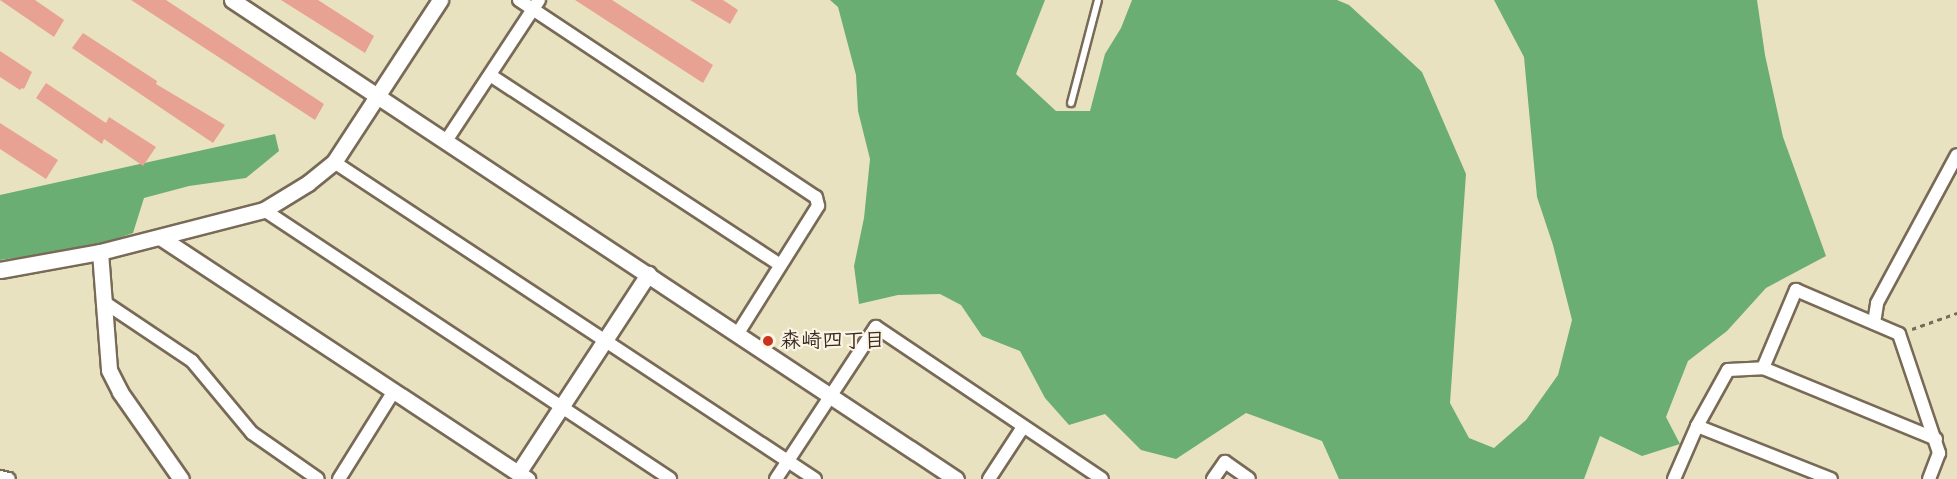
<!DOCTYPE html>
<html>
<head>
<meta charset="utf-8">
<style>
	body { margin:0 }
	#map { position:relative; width:1957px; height:479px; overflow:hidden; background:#e9e2c1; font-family:Pangolin,"Klee One",sans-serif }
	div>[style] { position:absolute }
	.forest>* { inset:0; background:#6aae73 }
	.building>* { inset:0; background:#e8a293 }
	.path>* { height:3px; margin-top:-1.5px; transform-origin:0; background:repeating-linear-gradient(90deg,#786a57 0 4.5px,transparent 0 9px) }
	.roads { filter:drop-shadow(2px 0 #786a57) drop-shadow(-2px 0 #786a57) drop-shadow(0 2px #786a57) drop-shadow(0 -2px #786a57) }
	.service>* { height:6px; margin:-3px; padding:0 3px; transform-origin:3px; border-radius:3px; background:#fff }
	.minor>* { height:12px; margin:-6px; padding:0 6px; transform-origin:6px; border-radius:6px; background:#fff }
	.tertiary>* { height:15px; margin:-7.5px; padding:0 7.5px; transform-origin:7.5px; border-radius:7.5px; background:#fff }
	.dots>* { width:16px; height:16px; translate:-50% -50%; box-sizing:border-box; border:3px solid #fcf5e5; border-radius:50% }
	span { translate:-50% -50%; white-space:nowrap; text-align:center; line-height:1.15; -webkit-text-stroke:4.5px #fcf5e5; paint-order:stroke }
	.poi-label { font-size:21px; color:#3b2a1e; font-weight:700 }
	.left { translate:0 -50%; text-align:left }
</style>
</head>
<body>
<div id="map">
	<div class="forest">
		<i style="clip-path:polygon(830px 0,1045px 0,1016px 74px,1056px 111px,1090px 111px,1105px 54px,1121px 28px,1132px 0,1337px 0,1349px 5px,1422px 72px,1466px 174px,1450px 403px,1469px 438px,1494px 448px,1526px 420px,1558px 375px,1572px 320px,1553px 245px,1537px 197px,1524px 57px,1494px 0,1757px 0,1765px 55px,1783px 137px,1826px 256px,1766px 288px,1727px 331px,1688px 361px,1666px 417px,1680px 444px,1642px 456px,1600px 436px,1584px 479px,1339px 479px,1322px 441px,1246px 413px,1176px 459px,1141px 450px,1105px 414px,1069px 425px,1045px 398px,1020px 351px,982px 336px,961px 305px,940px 294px,898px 295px,859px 304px,854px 266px,864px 218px,870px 159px,858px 111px,856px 75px,838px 7px)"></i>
		<i style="clip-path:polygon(275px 134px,279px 151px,246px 178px,189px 186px,144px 198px,133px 233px,90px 248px,0 260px,0 195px)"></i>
	</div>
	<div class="building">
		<i style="clip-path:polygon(0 0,35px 0,64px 20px,54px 37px)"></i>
		<i style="clip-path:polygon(131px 0,166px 0,324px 104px,315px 120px)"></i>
		<i style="clip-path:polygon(281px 0,318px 0,374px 36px,365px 53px)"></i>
		<i style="clip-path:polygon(575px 0,612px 0,713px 65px,703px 83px)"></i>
		<i style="clip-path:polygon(690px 0,723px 0,738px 10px,730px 24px)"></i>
		<i style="clip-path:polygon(83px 33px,157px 81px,156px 84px,225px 125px,213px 143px,72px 48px)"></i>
		<i style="clip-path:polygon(0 51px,32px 72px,24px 89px,22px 88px,20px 90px,0 77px)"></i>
		<i style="clip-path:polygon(46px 83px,106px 123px,109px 117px,156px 147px,143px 166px,104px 139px,102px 144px,36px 98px)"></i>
		<i style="clip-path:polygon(0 123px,58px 160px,46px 179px,0 149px)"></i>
	</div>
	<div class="path">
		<i style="left:1912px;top:329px;width:48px;rotate:-19.6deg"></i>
	</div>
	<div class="roads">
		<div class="service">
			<i style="left:1071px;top:103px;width:106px;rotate:-75.3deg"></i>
		</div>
		<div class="minor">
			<i style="left:519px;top:0;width:356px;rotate:33.6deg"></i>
			<i style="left:816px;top:197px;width:9px;rotate:77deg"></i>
			<i style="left:818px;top:206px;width:150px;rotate:122.2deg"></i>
			<i style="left:490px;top:75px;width:347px;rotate:33.2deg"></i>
			<i style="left:446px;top:141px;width:169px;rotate:-56.6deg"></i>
			<i style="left:334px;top:162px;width:576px;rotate:33.39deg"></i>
			<i style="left:264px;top:210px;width:487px;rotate:33.5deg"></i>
			<i style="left:104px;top:302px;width:106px;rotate:33.8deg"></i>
			<i style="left:192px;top:361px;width:94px;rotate:50.2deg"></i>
			<i style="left:252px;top:433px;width:80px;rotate:34.9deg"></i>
			<i style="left:1874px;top:323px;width:20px;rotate:-81deg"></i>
			<i style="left:1877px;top:303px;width:168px;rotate:-61.6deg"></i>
			<i style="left:1763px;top:368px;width:187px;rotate:22.3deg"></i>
			<i style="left:1697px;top:426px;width:144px;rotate:21.6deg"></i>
			<i style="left:0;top:477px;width:9px;rotate:13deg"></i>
			<i style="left:339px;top:479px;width:104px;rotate:-58deg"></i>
			<i style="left:776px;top:479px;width:182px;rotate:-56.7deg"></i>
			<i style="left:876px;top:327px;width:272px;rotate:33.9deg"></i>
			<i style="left:989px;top:479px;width:62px;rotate:-56.8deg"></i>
			<i style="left:1213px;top:479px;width:21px;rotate:-55deg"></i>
			<i style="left:1225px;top:462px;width:29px;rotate:35deg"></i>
			<i style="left:1674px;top:479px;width:58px;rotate:-66.5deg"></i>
			<i style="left:1697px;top:426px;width:64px;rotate:-61deg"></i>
			<i style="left:1728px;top:370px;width:35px;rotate:-3deg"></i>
			<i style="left:1763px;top:368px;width:85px;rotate:-67.1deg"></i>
			<i style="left:1796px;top:290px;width:112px;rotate:23.1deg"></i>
			<i style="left:1899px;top:334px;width:126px;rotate:71.4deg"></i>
			<i style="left:1939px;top:453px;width:28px;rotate:111deg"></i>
		</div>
		<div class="tertiary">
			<i style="left:232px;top:0;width:868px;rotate:33.49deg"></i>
			<i style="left:160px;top:237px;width:440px;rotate:33.4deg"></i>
			<i style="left:100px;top:252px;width:118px;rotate:85.6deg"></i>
			<i style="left:109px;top:370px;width:25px;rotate:63deg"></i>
			<i style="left:120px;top:392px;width:106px;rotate:55deg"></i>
			<i style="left:0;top:270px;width:102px;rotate:-10.2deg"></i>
			<i style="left:100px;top:252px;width:169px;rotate:-14.4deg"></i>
			<i style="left:264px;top:210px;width:52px;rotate:-31.5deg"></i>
			<i style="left:308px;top:183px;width:33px;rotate:-39deg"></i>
			<i style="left:334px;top:162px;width:194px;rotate:-56.8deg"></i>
			<i style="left:518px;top:473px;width:238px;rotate:-56.8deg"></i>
		</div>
	</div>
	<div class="dots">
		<i style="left:768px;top:341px;background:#c8321e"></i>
	</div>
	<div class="poi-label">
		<span class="left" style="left:780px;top:341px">森崎四丁目</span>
	</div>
</div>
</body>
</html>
